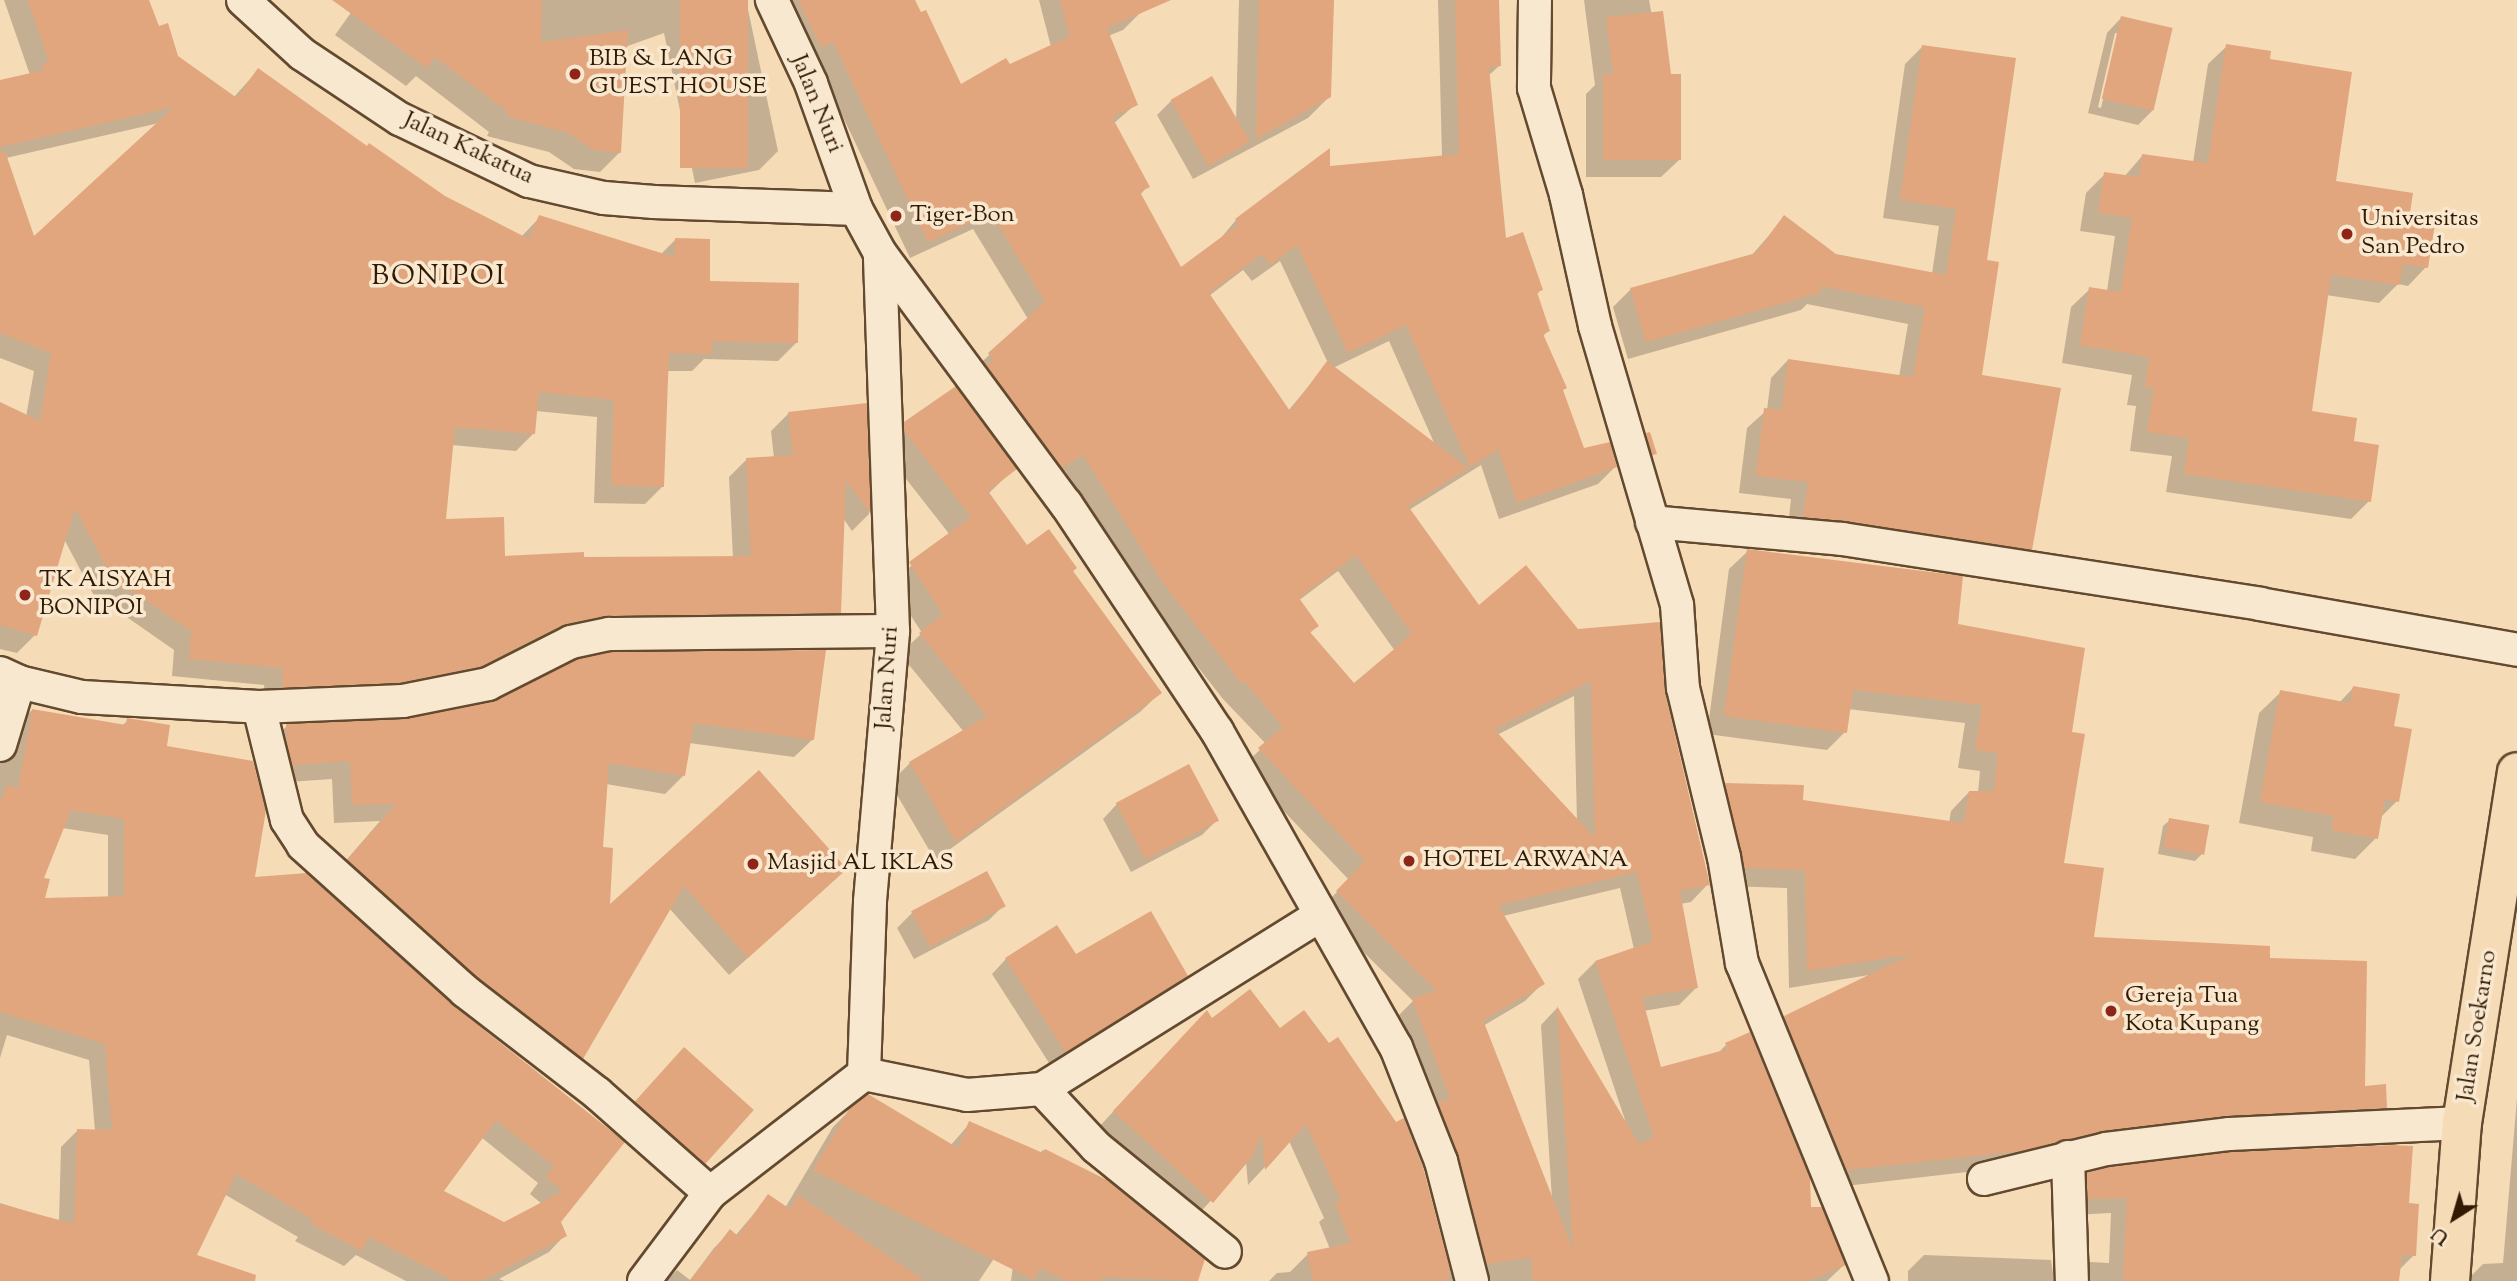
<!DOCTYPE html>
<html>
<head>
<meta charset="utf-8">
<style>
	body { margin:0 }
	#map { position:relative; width:2517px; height:1281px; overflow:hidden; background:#f6dbb7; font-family:"Sorts Mill Goudy",serif }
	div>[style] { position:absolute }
	.shadow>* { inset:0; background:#0003 }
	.building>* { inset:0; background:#e2a67e; transform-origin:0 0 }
	.roads { filter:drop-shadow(2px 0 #634a2f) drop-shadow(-2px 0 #634a2f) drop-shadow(0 2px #634a2f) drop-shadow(0 -2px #634a2f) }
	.street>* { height:32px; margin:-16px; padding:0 16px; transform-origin:16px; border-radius:16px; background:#f9e8d0 }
	.highway>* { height:38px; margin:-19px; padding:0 19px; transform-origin:19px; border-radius:19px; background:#f6dbb7 }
	.dots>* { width:19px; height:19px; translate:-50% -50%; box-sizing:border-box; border:4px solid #f9e8d0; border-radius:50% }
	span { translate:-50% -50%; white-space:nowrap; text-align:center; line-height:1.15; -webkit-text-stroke:7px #f9e8d0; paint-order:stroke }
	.poi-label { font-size:24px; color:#321a02 }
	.left { translate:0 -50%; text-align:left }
	.street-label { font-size:24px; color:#321a02 }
	.quarter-label { font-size:28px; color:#321a02; letter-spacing:2px }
	.north { position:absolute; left:2419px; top:1183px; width:70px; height:70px; -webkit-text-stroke:5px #f9e8d0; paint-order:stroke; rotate:217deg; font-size:19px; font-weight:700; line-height:28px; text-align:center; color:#321a02 }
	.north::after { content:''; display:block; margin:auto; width:24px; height:32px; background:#321a02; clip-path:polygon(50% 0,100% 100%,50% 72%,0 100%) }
</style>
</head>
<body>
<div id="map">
	<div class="shadow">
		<i style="clip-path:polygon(evenodd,4px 0,147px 0,158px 28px,177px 57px,234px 97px,258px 70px,367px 148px,444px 197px,521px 237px,540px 217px,661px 254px,675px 240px,708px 283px,796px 343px,778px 361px,704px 359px,692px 371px,666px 371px,663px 486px,645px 504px,594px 503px,597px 417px,536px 411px,534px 433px,516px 451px,452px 445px,444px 521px,504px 558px,733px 558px,729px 477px,747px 459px,774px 458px,771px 431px,789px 413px,865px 405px,869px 514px,852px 531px,843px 518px,839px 612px,821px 631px,586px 633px,462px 684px,266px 705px,264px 685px,172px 676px,174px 650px,111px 606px,99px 605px,64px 539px,35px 635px,17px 653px,0 649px,0 404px,26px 417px,34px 371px,0 358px,0 82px,30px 75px,4px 0,159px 123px,34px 239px,6px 158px,159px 123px)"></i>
		<i style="clip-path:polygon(360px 0,746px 0,778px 151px,759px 170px,695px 183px,664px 33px,625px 47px,619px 153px,600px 172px,574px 169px,549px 152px,487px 136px,489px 132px,416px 76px,406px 86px,335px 35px)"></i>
		<i style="clip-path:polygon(evenodd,773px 0,913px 0,960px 86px,1051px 47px,1039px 0,1135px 0,1140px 13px,1123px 30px,1108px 36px,1136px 104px,1113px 124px,1147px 187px,1140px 195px,1180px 269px,1220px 239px,1236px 220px,1328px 168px,1442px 157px,1438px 0,1497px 0,1499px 66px,1488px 76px,1505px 240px,1541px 290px,1536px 295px,1548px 331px,1542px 337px,1582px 450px,1615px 467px,1598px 484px,1499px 519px,1481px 465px,1409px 510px,1479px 608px,1577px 631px,1663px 693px,1708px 884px,1691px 902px,1680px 904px,1696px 988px,1679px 1005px,1643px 1011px,1660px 1069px,1717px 1054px,1726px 1045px,1810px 1208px,1844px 1265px,1827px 1281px,1467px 1281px,1396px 1018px,1413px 1001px,1320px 909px,1349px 880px,1242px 767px,1266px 744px,1223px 699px,1146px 601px,1065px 471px,1044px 484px,972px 371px,1028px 319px,973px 229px,910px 258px,815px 58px,773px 0,1280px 261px,1328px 363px,1288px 411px,1209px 296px,1243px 270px,1252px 281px,1280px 261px,773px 0,1389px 341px,1435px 445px,1333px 368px,1389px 341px,773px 0,1338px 571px,1395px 651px,1354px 685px,1309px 634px,1317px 626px,1298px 601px,1338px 571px,773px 0,1574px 696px,1577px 822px,1497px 735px,1574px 696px,773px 0,1620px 888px,1634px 949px,1595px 962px,1578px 979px,1626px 1123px,1557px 1008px,1541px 1025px,1552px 1199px,1483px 1026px,1525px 1001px,1542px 984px,1503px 916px,1620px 888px)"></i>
		<i style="clip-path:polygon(1239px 0,1332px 0,1330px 96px,1308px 118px,1193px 179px,1157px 115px,1171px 101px,1236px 122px)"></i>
		<i style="clip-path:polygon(1584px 0,1649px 0,1679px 160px,1661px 177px,1586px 177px,1586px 94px,1595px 85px)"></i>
		<i style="clip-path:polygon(evenodd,2121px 18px,2152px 111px,2138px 125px,2088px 113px,2107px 33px,2121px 18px,2115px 33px,2119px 33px,2101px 108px,2098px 107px,2115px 33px)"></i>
		<i style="clip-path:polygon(1923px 46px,1985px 261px,1980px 376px,2031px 549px,2013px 567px,1787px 535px,1791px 499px,1739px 493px,1747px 428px,1767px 410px,1771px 378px,1788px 360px,1899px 377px,1908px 324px,1807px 304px,1801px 310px,1628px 359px,1613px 307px,1631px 289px,1751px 256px,1785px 217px,1835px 256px,1932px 274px,1939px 226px,1883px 218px,1905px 64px)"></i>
		<i style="clip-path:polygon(2227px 46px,2268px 60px,2334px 183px,2408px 215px,2426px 267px,2408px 286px,2398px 284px,2379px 303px,2326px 295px,2310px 413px,2352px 442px,2369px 501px,2351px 519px,2166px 492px,2172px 456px,2130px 451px,2136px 406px,2127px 405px,2132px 375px,2062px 363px,2071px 307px,2090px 289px,2107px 291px,2115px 236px,2080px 231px,2086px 193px,2105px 174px,2124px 177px,2143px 155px,2193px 163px,2208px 64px)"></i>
		<i style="clip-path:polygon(905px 423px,1015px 468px,988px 494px,1027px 548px,1071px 571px,1160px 693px,1140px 712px,935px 860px,890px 783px,910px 763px,964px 732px,900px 654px,922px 633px,890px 583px,950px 535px,885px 452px,885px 443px)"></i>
		<i style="clip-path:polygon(1646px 435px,1655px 453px,1648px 460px,1640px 441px)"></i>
		<i style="clip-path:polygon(1748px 551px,1956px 625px,2070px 733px,2062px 864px,2092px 939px,2268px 960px,2363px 1087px,2386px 1107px,2367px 1126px,1828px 1188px,1766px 1036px,1785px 1017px,1869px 975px,1789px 988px,1787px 888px,1726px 886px,1707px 803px,1726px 785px,1801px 801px,1949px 823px,1951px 811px,1969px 792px,1978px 793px,1980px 771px,1958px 768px,1965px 723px,1848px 709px,1845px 732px,1827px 750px,1707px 734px,1729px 569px)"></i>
		<i style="clip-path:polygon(578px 661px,813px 739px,794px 757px,689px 743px,683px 776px,665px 794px,606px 784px,602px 849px,608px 908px,759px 772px,826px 887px,729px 975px,669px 908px,581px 1058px,563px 1076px,330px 879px,380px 821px,334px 823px,332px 779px,274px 783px,268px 744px,287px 726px,404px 721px,492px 704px)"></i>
		<i style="clip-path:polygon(2353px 688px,2392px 728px,2397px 801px,2380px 818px,2376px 838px,2355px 859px,2311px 851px,2313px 837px,2239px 823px,2259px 713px,2281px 692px,2339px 703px)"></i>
		<i style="clip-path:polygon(evenodd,31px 711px,122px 726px,128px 720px,165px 748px,253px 879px,452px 1006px,622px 1142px,559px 1222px,565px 1235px,549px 1252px,499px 1279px,504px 1281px,406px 1281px,356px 1255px,344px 1266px,295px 1241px,298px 1237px,224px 1194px,194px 1256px,240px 1281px,0 1281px,0 1203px,59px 1221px,61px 1147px,78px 1130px,95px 1131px,89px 1060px,7px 1035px,0 1058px,0 763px,14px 727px,31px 711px,62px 828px,108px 835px,108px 899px,43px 900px,42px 879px,62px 828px,31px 711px,481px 1137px,538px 1183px,530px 1194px,542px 1204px,504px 1224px,442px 1191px,481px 1137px)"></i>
		<i style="clip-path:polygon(1117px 804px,1217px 820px,1202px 835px,1131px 872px,1103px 819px)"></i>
		<i style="clip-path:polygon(2170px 820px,2202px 854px,2195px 861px,2158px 854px,2163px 826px)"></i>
		<i style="clip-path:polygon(1004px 905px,989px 920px,914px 959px,897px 928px,912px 913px)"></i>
		<i style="clip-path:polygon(1075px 956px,1185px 975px,1171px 990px,1051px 1066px,992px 974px,1006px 959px)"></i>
		<i style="clip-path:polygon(1211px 1021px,1280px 1030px,1422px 1167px,1453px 1281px,1269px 1281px,1277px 1273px,1290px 1272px,1308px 1254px,1330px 1249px,1319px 1222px,1324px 1218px,1289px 1141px,1248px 1185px,1246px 1162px,1194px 1219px,1097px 1129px,1190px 1029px)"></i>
		<i style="clip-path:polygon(669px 1064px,751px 1110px,691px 1179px,622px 1117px)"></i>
		<i style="clip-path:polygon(2517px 1098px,2517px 1281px,2466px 1281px,2483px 1264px,2503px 1263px)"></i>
		<i style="clip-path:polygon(850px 1110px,951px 1145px,970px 1123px,1040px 1153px,1043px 1150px,1106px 1181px,1204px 1261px,1196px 1281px,1011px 1281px,1019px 1221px,979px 1281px,666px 1281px,677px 1270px,690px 1280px,714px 1248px,730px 1232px,735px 1236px,769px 1196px,785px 1208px,833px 1127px)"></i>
		<i style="clip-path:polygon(2088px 1174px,2407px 1205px,2414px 1255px,2399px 1270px,2398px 1281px,2074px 1281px,2090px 1262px,2109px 1263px,2111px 1213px,2072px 1215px,2071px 1191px)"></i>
		<i style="clip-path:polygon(1924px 1255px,2051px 1260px,2054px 1281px,1908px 1281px,1908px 1271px)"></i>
	</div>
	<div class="building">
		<i style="clip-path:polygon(28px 0,149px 0,159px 26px,168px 23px,178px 56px,237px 98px,258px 68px,367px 146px,369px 143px,445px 196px,529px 239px,539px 215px,674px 257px,675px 238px,710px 239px,710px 281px,799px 283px,798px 343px,712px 341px,712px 354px,669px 353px,664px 487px,611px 485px,614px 400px,539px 392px,535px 434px,455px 427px,446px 519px,504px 517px,505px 556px,584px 552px,584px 557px,751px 556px,746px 458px,793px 455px,788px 412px,867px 403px,871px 514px,846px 480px,841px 613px,605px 616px,563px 625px,482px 666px,401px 683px,283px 688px,282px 668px,189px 659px,191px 631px,129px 589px,117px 587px,75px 508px,37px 636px,0 625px,0 402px,40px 421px,51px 353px,0 333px,0 152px,5px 151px,34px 236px,174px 107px,0 147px,0 80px,44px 70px,42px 64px,49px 62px)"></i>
		<i style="clip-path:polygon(332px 0,542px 0,541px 42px,628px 30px,621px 153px,594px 150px,568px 133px,506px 116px,508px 112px,435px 57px,427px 68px)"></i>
		<i style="left:680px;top:0;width:68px;height:168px"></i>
		<i style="clip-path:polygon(evenodd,798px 0,915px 0,921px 12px,926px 10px,961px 84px,1006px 58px,1010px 64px,1070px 36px,1060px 0,1171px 0,1107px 28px,1138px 105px,1112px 117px,1150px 187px,1140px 192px,1181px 267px,1239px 224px,1235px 219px,1330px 148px,1330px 166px,1459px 154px,1455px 0,1499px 0,1501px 66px,1489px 67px,1506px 238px,1523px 232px,1543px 290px,1537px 292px,1550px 331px,1543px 334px,1567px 388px,1563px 390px,1584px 448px,1610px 442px,1617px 467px,1517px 503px,1498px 449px,1470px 467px,1406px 325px,1348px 353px,1297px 245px,1270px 265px,1262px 254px,1209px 293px,1290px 411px,1327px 361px,1468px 468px,1408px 506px,1479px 605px,1526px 565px,1578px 629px,1660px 622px,1665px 692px,1710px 885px,1680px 891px,1698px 988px,1642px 997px,1661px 1067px,1728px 1049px,1725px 1043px,1750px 1032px,1810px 1178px,1811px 1207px,1822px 1207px,1846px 1265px,1808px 1281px,1533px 1281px,1531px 1257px,1487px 1264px,1459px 1156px,1438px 1103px,1450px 1098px,1412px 999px,1436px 990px,1336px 891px,1365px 861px,1258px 748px,1283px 727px,1244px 681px,1241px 683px,1163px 583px,1083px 455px,1062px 468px,986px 365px,994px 360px,988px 353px,1045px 302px,991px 213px,928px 242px,833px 42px,821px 47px,798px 0,1356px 555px,1412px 634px,1354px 683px,1310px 632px,1319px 626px,1299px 598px,1356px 555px,798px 0,1591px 681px,1595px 838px,1494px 729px,1591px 681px,798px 0,1637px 872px,1653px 941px,1595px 961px,1654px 1137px,1639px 1144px,1557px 1006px,1573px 1250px,1483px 1020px,1545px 984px,1498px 905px,1637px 872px)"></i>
		<i style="clip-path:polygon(1259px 0,1334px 0,1331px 97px,1256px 139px)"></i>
		<i style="clip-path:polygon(1663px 11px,1671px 74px,1681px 74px,1681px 160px,1603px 160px,1603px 74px,1613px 74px,1606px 17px)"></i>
		<i style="left:2121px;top:16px;width:53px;height:85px;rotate:13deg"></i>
		<i style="clip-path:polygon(2226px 44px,2271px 51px,2270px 59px,2352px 72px,2336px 181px,2413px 193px,2410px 213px,2436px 218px,2428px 268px,2403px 264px,2399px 285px,2331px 275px,2312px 411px,2357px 418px,2354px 441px,2379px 445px,2371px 502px,2184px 474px,2189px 438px,2147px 432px,2154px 388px,2145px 387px,2149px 357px,2080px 345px,2089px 287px,2121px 292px,2132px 218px,2098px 213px,2104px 172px,2139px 177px,2142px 154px,2208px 163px)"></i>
		<i style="clip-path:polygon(1922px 45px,2016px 58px,1987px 260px,1999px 262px,1982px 375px,2061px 388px,2032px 550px,1803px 517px,1808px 482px,1756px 476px,1764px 408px,1782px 410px,1788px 359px,1913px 377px,1925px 307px,1821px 286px,1820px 293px,1646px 342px,1630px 288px,1756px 253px,1784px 215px,1836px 254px,1946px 275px,1956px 209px,1900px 200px)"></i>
		<i style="left:1212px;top:76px;width:76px;height:48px;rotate:60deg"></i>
		<i style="clip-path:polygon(956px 386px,1017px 469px,988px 491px,1027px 545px,1049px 529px,1077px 568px,1073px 571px,1162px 693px,956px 842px,909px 762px,987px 716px,919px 633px,943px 615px,909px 562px,971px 517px,905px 432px,904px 422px)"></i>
		<i style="clip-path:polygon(1650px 432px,1657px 454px,1652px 455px,1646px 433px)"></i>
		<i style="clip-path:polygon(1747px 549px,1963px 576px,1958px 624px,2085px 648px,2072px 732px,2085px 734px,2064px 863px,2104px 868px,2094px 937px,2270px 946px,2270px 958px,2367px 961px,2365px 1086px,2386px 1084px,2387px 1108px,2228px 1116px,2104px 1131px,2021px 1151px,1847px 1170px,1784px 1016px,1912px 954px,1807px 971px,1805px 870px,1744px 868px,1725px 783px,1804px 785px,1803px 800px,1964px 823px,1969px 791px,1994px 791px,1998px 753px,1975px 750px,1982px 705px,1853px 690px,1847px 733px,1724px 716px)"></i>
		<i style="clip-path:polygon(826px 650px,814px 740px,694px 723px,685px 776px,609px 763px,603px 847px,613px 848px,610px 904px,759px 770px,847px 869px,748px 958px,684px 886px,583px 1059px,477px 977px,347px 860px,396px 804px,352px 805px,350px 761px,292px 765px,287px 745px,286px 724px,404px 719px,492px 702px,577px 659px,611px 652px)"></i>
		<i style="clip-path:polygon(2353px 686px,2400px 694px,2394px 726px,2412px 729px,2399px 802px,2385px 799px,2378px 839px,2331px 830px,2334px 816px,2260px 802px,2280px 690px,2350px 703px)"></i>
		<i style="clip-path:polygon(evenodd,32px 709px,126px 725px,127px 718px,170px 725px,167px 746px,253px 761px,266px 810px,255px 877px,307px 873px,453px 1005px,625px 1142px,561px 1222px,567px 1236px,482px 1281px,454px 1281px,369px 1237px,362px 1251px,311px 1224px,313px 1220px,236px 1174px,197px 1255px,256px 1275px,255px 1281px,0 1281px,0 1204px,74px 1224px,77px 1129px,112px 1130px,105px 1044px,0 1012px,0 804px,7px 785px,18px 789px,32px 709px,71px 810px,124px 819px,124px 896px,45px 898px,50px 879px,44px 878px,71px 810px,32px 709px,496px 1120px,554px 1166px,546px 1177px,563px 1191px,504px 1222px,444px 1191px,496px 1120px)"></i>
		<i style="left:1189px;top:764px;width:64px;height:83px;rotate:62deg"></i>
		<i style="left:2169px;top:818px;width:41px;height:30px;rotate:10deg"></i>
		<i style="left:987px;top:871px;width:40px;height:86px;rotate:62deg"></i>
		<i style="clip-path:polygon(1151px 911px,1188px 976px,1066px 1053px,1005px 958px,1057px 925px,1076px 954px)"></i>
		<i style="clip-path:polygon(1250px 989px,1280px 1028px,1304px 1010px,1329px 1043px,1338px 1037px,1396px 1122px,1404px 1118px,1423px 1167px,1450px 1270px,1448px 1281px,1313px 1281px,1307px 1252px,1351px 1243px,1335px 1203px,1341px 1201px,1306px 1124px,1265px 1170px,1262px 1134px,1251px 1158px,1213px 1203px,1113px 1111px,1207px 1010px,1212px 1018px)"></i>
		<i style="left:684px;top:1047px;width:94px;height:74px;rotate:42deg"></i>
		<i style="clip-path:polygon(868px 1094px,958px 1148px,969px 1121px,1043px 1153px,1045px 1149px,1107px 1180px,1205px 1259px,1198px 1281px,1103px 1277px,1100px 1281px,1067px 1281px,1040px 1268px,1034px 1280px,813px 1170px,849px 1109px)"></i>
		<i style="clip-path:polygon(2393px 1145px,2413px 1146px,2409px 1203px,2419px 1204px,2416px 1256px,2402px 1255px,2399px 1281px,2123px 1281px,2127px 1198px,2088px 1199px,2087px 1173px,2109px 1167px,2232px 1152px)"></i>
		<i style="clip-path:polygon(768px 1194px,790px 1209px,798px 1195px,925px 1281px,690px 1281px,730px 1229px,738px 1236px)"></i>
	</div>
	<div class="roads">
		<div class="street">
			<i style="left:243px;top:0;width:80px;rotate:42.5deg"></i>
			<i style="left:302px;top:54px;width:118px;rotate:33.6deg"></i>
			<i style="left:400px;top:119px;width:143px;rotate:25.7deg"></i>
			<i style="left:529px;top:181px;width:77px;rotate:12.8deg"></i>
			<i style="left:604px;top:198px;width:50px;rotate:4.6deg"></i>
			<i style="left:654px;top:202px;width:202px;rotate:2deg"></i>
			<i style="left:1535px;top:0;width:88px;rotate:90.7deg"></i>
			<i style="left:1534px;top:88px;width:112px;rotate:73.3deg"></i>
			<i style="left:1566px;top:195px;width:134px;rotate:77.5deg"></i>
			<i style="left:1595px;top:326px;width:291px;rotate:73.6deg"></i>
			<i style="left:1677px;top:605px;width:83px;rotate:85.9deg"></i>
			<i style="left:1683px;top:688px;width:174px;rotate:76.4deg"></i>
			<i style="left:1724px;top:857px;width:108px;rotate:80.4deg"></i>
			<i style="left:1742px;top:963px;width:344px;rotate:67.8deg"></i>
			<i style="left:880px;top:253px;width:312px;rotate:53.5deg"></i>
			<i style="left:1066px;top:504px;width:273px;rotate:56.4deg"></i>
			<i style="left:1217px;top:731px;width:363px;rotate:60.5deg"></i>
			<i style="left:1396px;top:1047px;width:123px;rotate:68.5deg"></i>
			<i style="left:1441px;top:1161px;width:124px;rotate:75.5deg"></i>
			<i style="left:1652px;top:522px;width:191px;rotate:5.1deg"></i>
			<i style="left:1842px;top:539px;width:423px;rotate:8.8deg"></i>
			<i style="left:2260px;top:604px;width:261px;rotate:10.1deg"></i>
			<i style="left:0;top:673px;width:21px;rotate:25deg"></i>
			<i style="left:19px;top:682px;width:65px;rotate:13.4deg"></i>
			<i style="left:82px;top:697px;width:177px;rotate:3.2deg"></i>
			<i style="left:259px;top:707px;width:116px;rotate:76.1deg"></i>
			<i style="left:287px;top:820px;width:30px;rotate:57deg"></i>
			<i style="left:303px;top:845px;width:218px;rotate:42deg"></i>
			<i style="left:465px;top:991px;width:167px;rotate:37.7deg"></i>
			<i style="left:597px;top:1093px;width:151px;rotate:41.5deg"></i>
			<i style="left:259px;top:707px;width:144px;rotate:-2.4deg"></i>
			<i style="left:403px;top:701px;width:87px;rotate:-11.3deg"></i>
			<i style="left:488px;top:684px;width:93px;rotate:-26.8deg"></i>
			<i style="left:571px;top:642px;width:39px;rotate:-12deg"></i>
			<i style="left:609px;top:634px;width:284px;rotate:-0.6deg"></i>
			<i style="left:0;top:745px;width:66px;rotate:-73.2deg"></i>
			<i style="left:864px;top:1074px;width:105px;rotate:11.5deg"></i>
			<i style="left:967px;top:1095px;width:75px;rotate:-4.6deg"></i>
			<i style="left:1042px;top:1089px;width:327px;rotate:-32deg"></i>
			<i style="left:1042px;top:1089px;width:79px;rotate:47deg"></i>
			<i style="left:1096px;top:1147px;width:166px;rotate:39.1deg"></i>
			<i style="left:2068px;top:1157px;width:124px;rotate:88.2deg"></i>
			<i style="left:1984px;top:1179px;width:126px;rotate:-13.8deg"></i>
			<i style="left:2106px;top:1149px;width:125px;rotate:-6.9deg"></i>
			<i style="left:2230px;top:1134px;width:232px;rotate:-2.7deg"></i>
			<i style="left:644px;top:1281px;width:110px;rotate:-53.1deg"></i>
			<i style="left:710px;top:1193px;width:195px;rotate:-37.7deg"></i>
			<i style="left:864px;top:1074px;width:173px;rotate:-88deg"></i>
			<i style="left:870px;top:901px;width:271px;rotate:-85.1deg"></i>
			<i style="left:893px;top:631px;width:378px;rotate:-92deg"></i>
			<i style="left:880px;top:253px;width:50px;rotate:-118.6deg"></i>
			<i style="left:856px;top:209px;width:134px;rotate:-109.7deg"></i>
			<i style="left:811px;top:83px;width:92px;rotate:-115.2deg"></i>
		</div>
		<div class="highway">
			<i style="left:2450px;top:1281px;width:158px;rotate:-85.7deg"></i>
			<i style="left:2462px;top:1123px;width:355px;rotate:-81.1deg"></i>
		</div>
	</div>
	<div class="dots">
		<i style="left:575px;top:74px;background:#8f2418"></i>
		<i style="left:896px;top:216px;background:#8f2418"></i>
		<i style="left:2347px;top:234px;background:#8f2418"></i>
		<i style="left:25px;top:595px;background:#8f2418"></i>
		<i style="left:1409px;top:861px;background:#8f2418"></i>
		<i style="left:753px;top:864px;background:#8f2418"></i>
		<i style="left:2111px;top:1011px;background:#8f2418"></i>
	</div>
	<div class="poi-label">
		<span class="left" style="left:589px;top:74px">BIB &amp; LANG<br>GUEST HOUSE</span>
		<span class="left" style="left:910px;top:216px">Tiger-Bon</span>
		<span class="left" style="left:2361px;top:234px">Universitas<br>San Pedro</span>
		<span class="left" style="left:39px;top:595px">TK AISYAH<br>BONIPOI</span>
		<span class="left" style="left:1423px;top:861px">HOTEL ARWANA</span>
		<span class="left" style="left:767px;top:864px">Masjid AL IKLAS</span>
		<span class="left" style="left:2125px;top:1011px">Gereja Tua<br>Kota Kupang</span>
	</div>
	<div class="street-label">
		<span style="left:816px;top:104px;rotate:68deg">Jalan Nuri</span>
		<span style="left:468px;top:149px;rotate:25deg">Jalan Kakatua</span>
		<span style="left:888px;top:678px;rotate:-86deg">Jalan Nuri</span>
		<span style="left:2478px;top:1026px;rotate:-81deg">Jalan Soekarno</span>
	</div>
	<div class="quarter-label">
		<span style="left:439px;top:277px">BONIPOI</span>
	</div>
	<div class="north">U</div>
</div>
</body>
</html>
